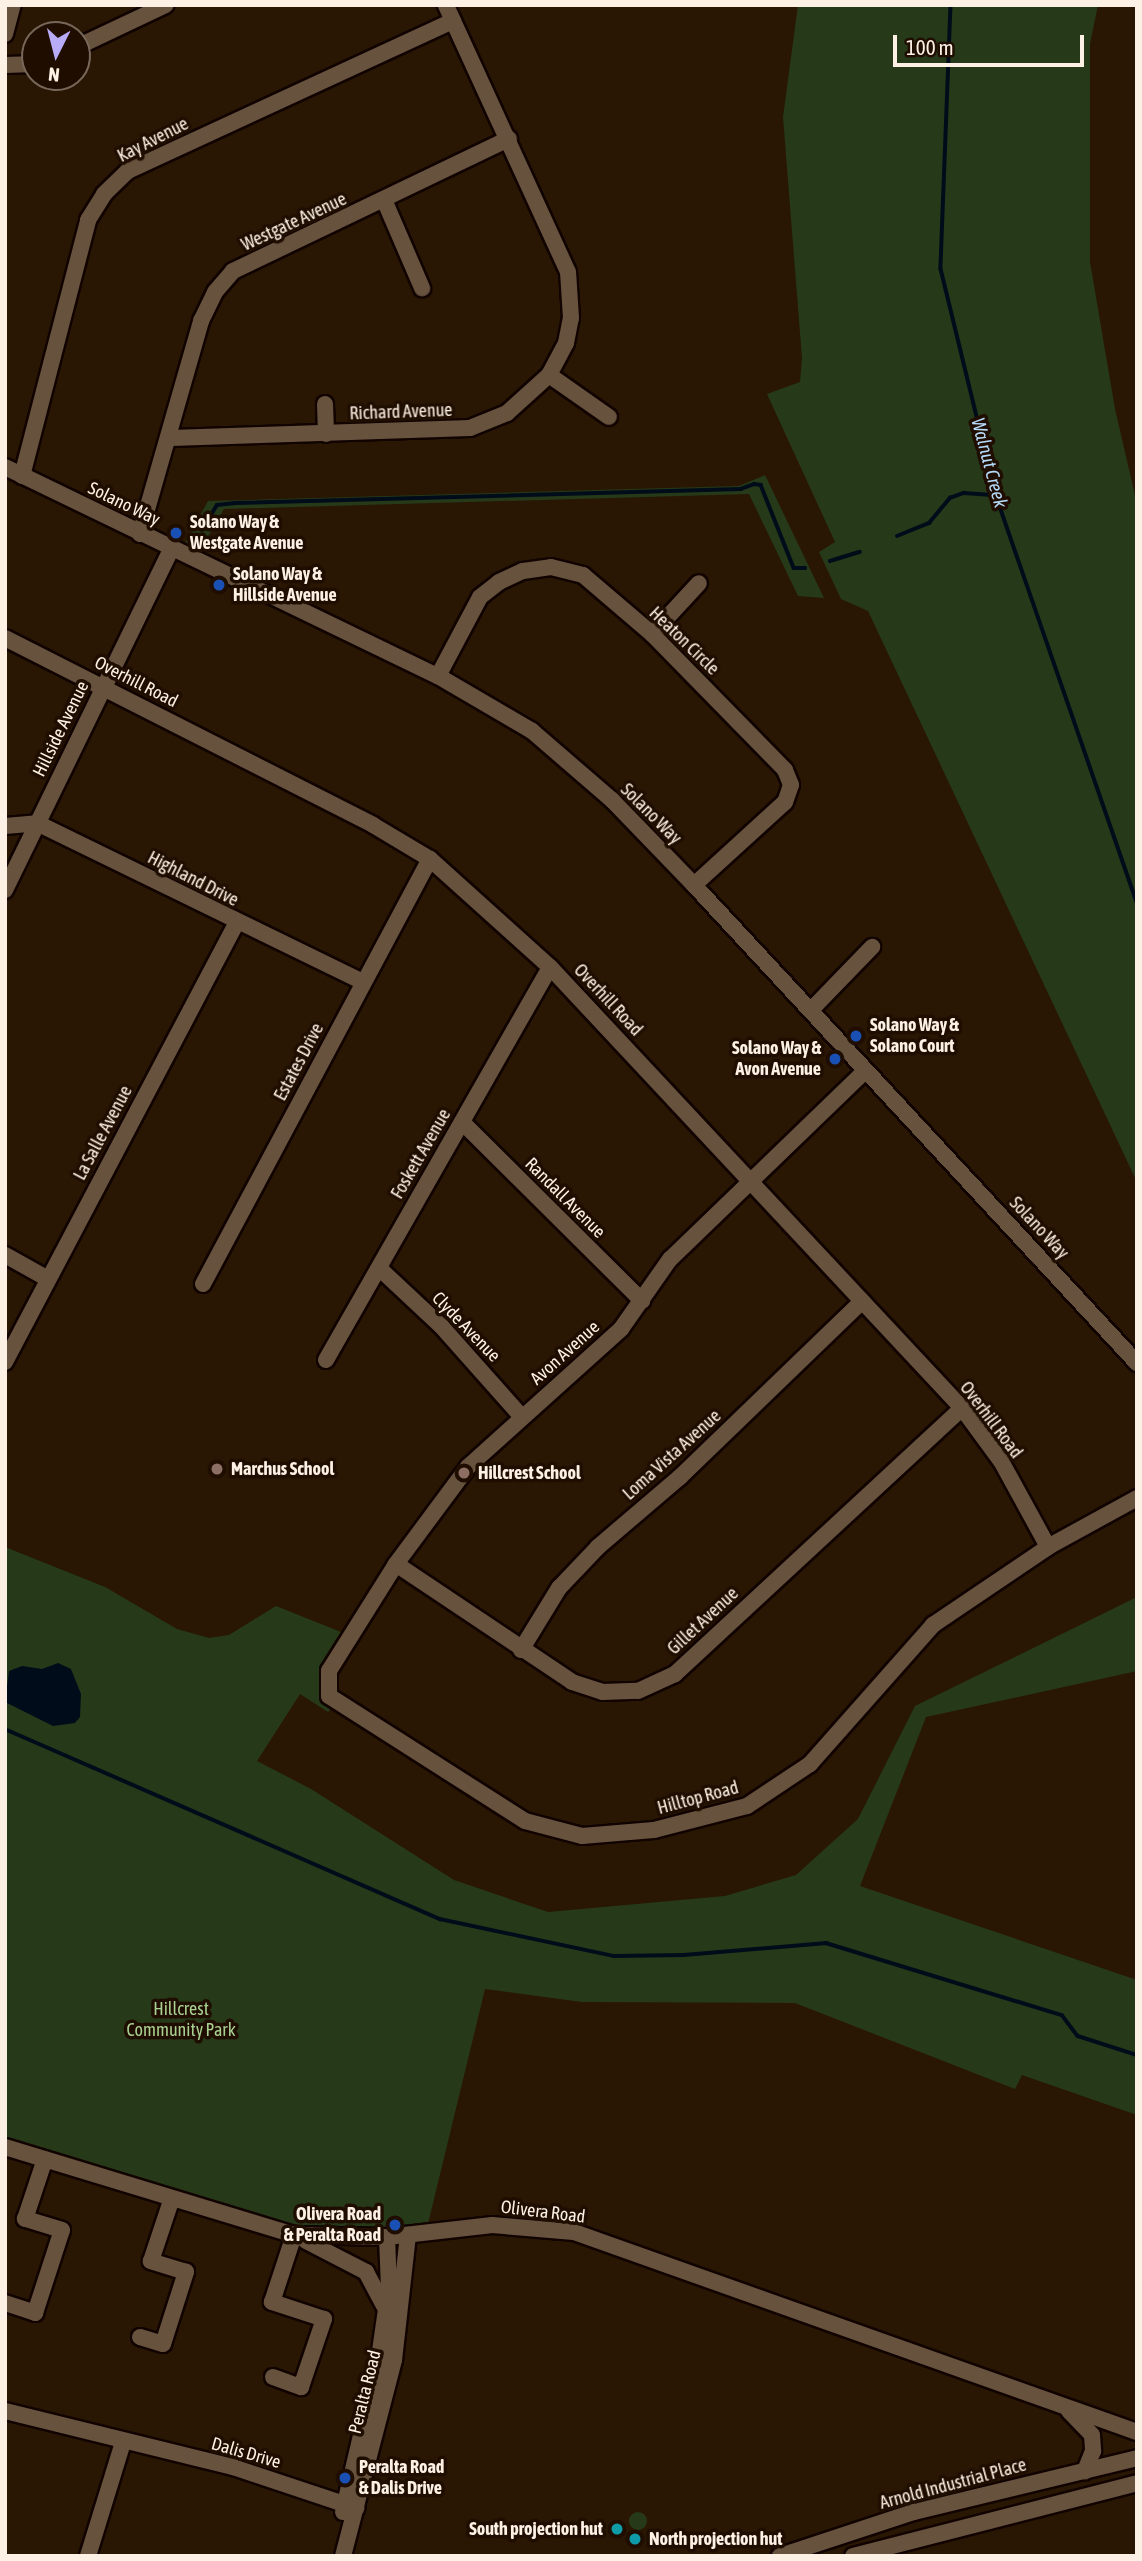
<!DOCTYPE html>
<html>
<head>
<meta charset="utf-8">
<style>
	body { margin:0 }
	#map { position:relative; width:1142px; height:2561px; overflow:hidden; background:#291704; font-family:"Asap Condensed",sans-serif }
	div>[style] { position:absolute }
	.green>* { inset:0; background:#263a19 }
	.round { border-radius:50% }
	.water>* { inset:0; background:#000c1a }
	.stream>* { height:3.5px; margin:-1.75px; padding:0 1.75px; transform-origin:1.75px; border-radius:1.75px; background:#000c1a }
	.roads { filter:drop-shadow(2px 0 #110300) drop-shadow(-2px 0 #110300) drop-shadow(0 2px #110300) drop-shadow(0 -2px #110300) }
	.minor>* { height:16px; margin:-8px; padding:0 8px; transform-origin:8px; border-radius:8px; background:#67523e }
	.dots>* { width:19px; height:19px; translate:-50% -50%; box-sizing:border-box; border:4px solid #1f0e00; border-radius:50% }
	span { translate:-50% -50%; white-space:nowrap; text-align:center; line-height:1.15; -webkit-text-stroke:7px #1f0e00; paint-order:stroke }
	.street-label { font-size:18px; color:#fdf0e4 }
	.poi-label { font-size:18px; color:#fdf0e4; font-weight:700 }
	.left { translate:0 -50%; text-align:left }
	.right { translate:-100% -50%; text-align:right }
	.park-label { font-size:18px; color:#a9d192 }
	.water-label { font-size:19px; color:#b6daf9; font-style:italic }
	.frame { position:absolute; inset:0; border:7px solid #fdf0e4; pointer-events:none }
	.north { position:absolute; left:21px; top:21px; width:70px; height:70px; box-sizing:border-box; background:#1f0e00; border:2px solid #78685b; border-radius:50%; rotate:186deg; font-size:19px; font-weight:700; line-height:28px; text-align:center; color:#fdf0e4 }
	.north::after { content:''; display:block; margin:auto; width:24px; height:32px; background:#b8abf7; clip-path:polygon(50% 0,100% 100%,50% 72%,0 100%) }
	.scale { position:absolute; left:893px; top:35px; width:191px; height:32px; box-sizing:border-box; border:4px solid #fdf0e4; border-top:0; padding-left:9px; font-size:21px; line-height:24px; white-space:nowrap; color:#fdf0e4; -webkit-text-stroke:5px #1f0e00; paint-order:stroke }
</style>
</head>
<body>
<div id="map">
	<div class="green">
		<i style="clip-path:polygon(798px 5px,1098px 5px,1090px 44px,1090px 262px,1115px 409px,1137px 504px,1137px 1182px,868px 611px,841px 599px,819px 552px,835px 542px,767px 394px,800px 382px,802px 358px,783px 117px)"></i>
		<i style="clip-path:polygon(765px 475px,824px 598px,798px 596px,749px 494px,224px 509px,195px 559px,180px 552px,208px 501px,739px 486px)"></i>
		<i style="clip-path:polygon(5px 1547px,105px 1587px,177px 1629px,209px 1638px,229px 1635px,276px 1606px,351px 1636px,329px 1671px,336px 1703px,328px 1712px,300px 1694px,257px 1761px,311px 1789px,454px 1880px,548px 1912px,725px 1896px,796px 1875px,858px 1819px,915px 1706px,1137px 1597px,1137px 1671px,926px 1717px,860px 1886px,1137px 1980px,1137px 2115px,1022px 2075px,1015px 2089px,795px 2003px,582px 2002px,485px 1989px,426px 2232px,294px 2235px,5px 2147px)"></i>
		<i class="round" style="left:629px;top:2512px;width:18px;height:18px"></i>
	</div>
	<div class="water">
		<i style="clip-path:polygon(58px 1663px,71px 1669px,81px 1694px,80px 1717px,75px 1723px,53px 1726px,5px 1702px,9px 1671px,22px 1666px,42px 1669px)"></i>
	</div>
	<div class="stream">
		<i style="left:951px;top:5px;width:264px;rotate:92.2deg"></i>
		<i style="left:941px;top:269px;width:233px;rotate:76.3deg"></i>
		<i style="left:996px;top:495px;width:432px;rotate:70.9deg"></i>
		<i style="left:202px;top:530px;width:29px;rotate:-59deg"></i>
		<i style="left:217px;top:505px;width:18px;rotate:-6deg"></i>
		<i style="left:235px;top:503px;width:506px;rotate:-1.58deg"></i>
		<i style="left:741px;top:489px;width:14px;rotate:-21deg"></i>
		<i style="left:754px;top:484px;width:7px;rotate:8deg"></i>
		<i style="left:761px;top:485px;width:89px;rotate:68.3deg"></i>
		<i style="left:794px;top:568px;width:11px"></i>
		<i style="left:897px;top:536px;width:35px;rotate:-22deg"></i>
		<i style="left:929px;top:523px;width:33px;rotate:-50deg"></i>
		<i style="left:950px;top:498px;width:15px;rotate:-20deg"></i>
		<i style="left:964px;top:493px;width:32px;rotate:4deg"></i>
		<i style="left:830px;top:561px;width:31px;rotate:-17deg"></i>
		<i style="left:5px;top:1729px;width:475px;rotate:23.6deg"></i>
		<i style="left:440px;top:1919px;width:178px;rotate:12deg"></i>
		<i style="left:614px;top:1956px;width:70px;rotate:-0.8deg"></i>
		<i style="left:684px;top:1955px;width:143px;rotate:-4.8deg"></i>
		<i style="left:826px;top:1943px;width:247px;rotate:17deg"></i>
		<i style="left:1062px;top:2015px;width:26px;rotate:53deg"></i>
		<i style="left:1078px;top:2036px;width:62px;rotate:17.9deg"></i>
	</div>
	<div class="roads">
		<div class="minor">
			<i style="left:5px;top:34px;width:30px;rotate:-75deg"></i>
			<i style="left:77px;top:47px;width:98px;rotate:-25.3deg"></i>
			<i style="left:5px;top:65px;width:30px;rotate:-2deg"></i>
			<i style="left:385px;top:202px;width:94px;rotate:66.7deg"></i>
			<i style="left:549px;top:375px;width:73px;rotate:35deg"></i>
			<i style="left:325px;top:404px;width:30px;rotate:88deg"></i>
			<i style="left:171px;top:438px;width:299px;rotate:-1.9deg"></i>
			<i style="left:470px;top:428px;width:40px;rotate:-22deg"></i>
			<i style="left:507px;top:413px;width:57px;rotate:-42.1deg"></i>
			<i style="left:549px;top:375px;width:36px;rotate:-62deg"></i>
			<i style="left:566px;top:343px;width:25px;rotate:-79deg"></i>
			<i style="left:571px;top:318px;width:46px;rotate:-93.7deg"></i>
			<i style="left:568px;top:272px;width:294px;rotate:-114.6deg"></i>
			<i style="left:5px;top:467px;width:481px;rotate:25.8deg"></i>
			<i style="left:438px;top:676px;width:109px;rotate:30.3deg"></i>
			<i style="left:532px;top:731px;width:106px;rotate:40.8deg"></i>
			<i style="left:612px;top:800px;width:118px;rotate:46deg"></i>
			<i style="left:694px;top:885px;width:652px;rotate:47.18deg"></i>
			<i style="left:22px;top:476px;width:264px;rotate:-75.5deg"></i>
			<i style="left:88px;top:220px;width:31px;rotate:-58deg"></i>
			<i style="left:104px;top:194px;width:33px;rotate:-44deg"></i>
			<i style="left:128px;top:171px;width:358px;rotate:-24.8deg"></i>
			<i style="left:140px;top:534px;width:222px;rotate:-74deg"></i>
			<i style="left:201px;top:321px;width:32px;rotate:-64deg"></i>
			<i style="left:215px;top:292px;width:28px;rotate:-49deg"></i>
			<i style="left:233px;top:271px;width:306px;rotate:-25.6deg"></i>
			<i style="left:652px;top:634px;width:69px;rotate:-47.3deg"></i>
			<i style="left:5px;top:638px;width:413px;rotate:26.9deg"></i>
			<i style="left:373px;top:825px;width:66px;rotate:30.8deg"></i>
			<i style="left:430px;top:859px;width:161px;rotate:42deg"></i>
			<i style="left:550px;top:967px;width:604px;rotate:46.95deg"></i>
			<i style="left:962px;top:1408px;width:66px;rotate:53.7deg"></i>
			<i style="left:1001px;top:1461px;width:98px;rotate:61.3deg"></i>
			<i style="left:438px;top:676px;width:89px;rotate:-62deg"></i>
			<i style="left:480px;top:597px;width:24px;rotate:-38deg"></i>
			<i style="left:499px;top:582px;width:26px;rotate:-25deg"></i>
			<i style="left:523px;top:571px;width:28px;rotate:-8deg"></i>
			<i style="left:551px;top:567px;width:33px;rotate:14deg"></i>
			<i style="left:583px;top:575px;width:91px;rotate:40.5deg"></i>
			<i style="left:652px;top:634px;width:190px;rotate:45.6deg"></i>
			<i style="left:785px;top:770px;width:16px;rotate:68deg"></i>
			<i style="left:791px;top:785px;width:18px;rotate:109deg"></i>
			<i style="left:785px;top:802px;width:123px;rotate:137.6deg"></i>
			<i style="left:5px;top:826px;width:32px;rotate:-5deg"></i>
			<i style="left:37px;top:823px;width:363px;rotate:26deg"></i>
			<i style="left:5px;top:890px;width:381px;rotate:-64deg"></i>
			<i style="left:811px;top:1010px;width:88px;rotate:-45.9deg"></i>
			<i style="left:865px;top:1071px;width:271px;rotate:136deg"></i>
			<i style="left:670px;top:1259px;width:85px;rotate:125deg"></i>
			<i style="left:621px;top:1329px;width:206px;rotate:138deg"></i>
			<i style="left:468px;top:1467px;width:121px;rotate:126.6deg"></i>
			<i style="left:396px;top:1564px;width:126px;rotate:122.1deg"></i>
			<i style="left:329px;top:1671px;width:25px;rotate:90deg"></i>
			<i style="left:329px;top:1696px;width:232px;rotate:32.5deg"></i>
			<i style="left:525px;top:1821px;width:59px;rotate:14.7deg"></i>
			<i style="left:582px;top:1836px;width:72px;rotate:-4.8deg"></i>
			<i style="left:654px;top:1830px;width:96px;rotate:-14.5deg"></i>
			<i style="left:747px;top:1806px;width:76px;rotate:-33.7deg"></i>
			<i style="left:810px;top:1764px;width:186px;rotate:-48.5deg"></i>
			<i style="left:933px;top:1625px;width:139px;rotate:-34.1deg"></i>
			<i style="left:1048px;top:1547px;width:102px;rotate:-28.8deg"></i>
			<i style="left:462px;top:1122px;width:254px;rotate:44.8deg"></i>
			<i style="left:5px;top:1255px;width:49px;rotate:29.2deg"></i>
			<i style="left:379px;top:1268px;width:86px;rotate:43.1deg"></i>
			<i style="left:442px;top:1327px;width:120px;rotate:48.4deg"></i>
			<i style="left:203px;top:1284px;width:482px;rotate:-61.9deg"></i>
			<i style="left:326px;top:1360px;width:452px;rotate:-60.3deg"></i>
			<i style="left:5px;top:1362px;width:497px;rotate:-62.2deg"></i>
			<i style="left:396px;top:1564px;width:212px;rotate:33.8deg"></i>
			<i style="left:572px;top:1682px;width:32px;rotate:18deg"></i>
			<i style="left:602px;top:1692px;width:36px;rotate:-2deg"></i>
			<i style="left:638px;top:1691px;width:41px;rotate:-24.7deg"></i>
			<i style="left:675px;top:1674px;width:391px;rotate:-42.8deg"></i>
			<i style="left:521px;top:1650px;width:73px;rotate:-58.5deg"></i>
			<i style="left:559px;top:1588px;width:57px;rotate:-46.4deg"></i>
			<i style="left:598px;top:1547px;width:108px;rotate:-40.5deg"></i>
			<i style="left:680px;top:1477px;width:253px;rotate:-44deg"></i>
			<i style="left:5px;top:2147px;width:302px;rotate:16.9deg"></i>
			<i style="left:294px;top:2235px;width:93px;rotate:1.2deg"></i>
			<i style="left:387px;top:2237px;width:106px;rotate:-6.5deg"></i>
			<i style="left:492px;top:2225px;width:82px;rotate:4.9deg"></i>
			<i style="left:574px;top:2232px;width:597px;rotate:19.56deg"></i>
			<i style="left:306px;top:2241px;width:68px;rotate:27.3deg"></i>
			<i style="left:366px;top:2272px;width:38px;rotate:62deg"></i>
			<i style="left:5px;top:2303px;width:32px;rotate:18deg"></i>
			<i style="left:35px;top:2313px;width:87px;rotate:-72deg"></i>
			<i style="left:62px;top:2230px;width:39px;rotate:-163deg"></i>
			<i style="left:25px;top:2219px;width:63px;rotate:-71.6deg"></i>
			<i style="left:140px;top:2337px;width:24px;rotate:17deg"></i>
			<i style="left:163px;top:2344px;width:76px;rotate:-72.3deg"></i>
			<i style="left:186px;top:2272px;width:37px;rotate:-163deg"></i>
			<i style="left:151px;top:2261px;width:66px;rotate:-71.6deg"></i>
			<i style="left:273px;top:2377px;width:30px;rotate:20deg"></i>
			<i style="left:301px;top:2387px;width:72px;rotate:-71.3deg"></i>
			<i style="left:324px;top:2319px;width:55px;rotate:-161.9deg"></i>
			<i style="left:272px;top:2302px;width:71px;rotate:-71.8deg"></i>
			<i style="left:5px;top:2411px;width:235px;rotate:13.8deg"></i>
			<i style="left:233px;top:2467px;width:130px;rotate:18.4deg"></i>
			<i style="left:1069px;top:2411px;width:33px;rotate:46deg"></i>
			<i style="left:1092px;top:2435px;width:16px;rotate:86deg"></i>
			<i style="left:1093px;top:2451px;width:22px;rotate:112deg"></i>
			<i style="left:343px;top:2512px;width:158px;rotate:-76.8deg"></i>
			<i style="left:379px;top:2358px;width:70px;rotate:-81.8deg"></i>
			<i style="left:389px;top:2289px;width:52px;rotate:-92.2deg"></i>
			<i style="left:88px;top:2556px;width:119px;rotate:-72.9deg"></i>
			<i style="left:343px;top:2556px;width:203px;rotate:-75.4deg"></i>
			<i style="left:394px;top:2360px;width:126px;rotate:-83.6deg"></i>
			<i style="left:780px;top:2556px;width:141px;rotate:-18.2deg"></i>
			<i style="left:914px;top:2512px;width:229px;rotate:-13.6deg"></i>
			<i style="left:853px;top:2556px;width:293px;rotate:-14.4deg"></i>
		</div>
	</div>
	<div class="dots">
		<i style="left:176px;top:533px;background:#1a4fb4"></i>
		<i style="left:219px;top:585px;background:#1a4fb4"></i>
		<i style="left:856px;top:1036px;background:#1a4fb4"></i>
		<i style="left:835px;top:1059px;background:#1a4fb4"></i>
		<i style="left:217px;top:1469px;background:#8d6e63"></i>
		<i style="left:464px;top:1473px;background:#8d6e63"></i>
		<i style="left:395px;top:2225px;background:#1a4fb4"></i>
		<i style="left:345px;top:2478px;background:#1a4fb4"></i>
		<i style="left:617px;top:2529px;background:#0f9aa8"></i>
		<i style="left:635px;top:2539px;background:#0f9aa8"></i>
	</div>
	<div class="street-label">
		<span style="left:153px;top:140px;rotate:-27deg">Kay Avenue</span>
		<span style="left:294px;top:222px;rotate:-25deg">Westgate Avenue</span>
		<span style="left:401px;top:412px;rotate:-2deg">Richard Avenue</span>
		<span style="left:124px;top:504px;rotate:26deg">Solano Way</span>
		<span style="left:684px;top:641px;rotate:44deg">Heaton Circle</span>
		<span style="left:136px;top:682px;rotate:27deg">Overhill Road</span>
		<span style="left:61px;top:729px;rotate:-64deg">Hillside Avenue</span>
		<span style="left:651px;top:814px;rotate:45deg">Solano Way</span>
		<span style="left:193px;top:879px;rotate:27deg">Highland Drive</span>
		<span style="left:608px;top:1000px;rotate:47deg">Overhill Road</span>
		<span style="left:299px;top:1062px;rotate:-62deg">Estates Drive</span>
		<span style="left:103px;top:1133px;rotate:-62deg">La Salle Avenue</span>
		<span style="left:421px;top:1154px;rotate:-60deg">Foskett Avenue</span>
		<span style="left:565px;top:1198px;rotate:45deg">Randall Avenue</span>
		<span style="left:1039px;top:1228px;rotate:47deg">Solano Way</span>
		<span style="left:466px;top:1327px;rotate:46deg">Clyde Avenue</span>
		<span style="left:565px;top:1353px;rotate:-42deg">Avon Avenue</span>
		<span style="left:991px;top:1420px;rotate:53deg">Overhill Road</span>
		<span style="left:672px;top:1455px;rotate:-42deg">Loma Vista Avenue</span>
		<span style="left:703px;top:1621px;rotate:-43deg">Gillet Avenue</span>
		<span style="left:698px;top:1798px;rotate:-15deg">Hilltop Road</span>
		<span style="left:543px;top:2212px;rotate:7deg">Olivera Road</span>
		<span style="left:365px;top:2392px;rotate:-76deg">Peralta Road</span>
		<span style="left:246px;top:2453px;rotate:16deg">Dalis Drive</span>
		<span style="left:953px;top:2484px;rotate:-15deg">Arnold Industrial Place</span>
	</div>
	<div class="poi-label">
		<span class="left" style="left:190px;top:533px">Solano Way &amp;<br>Westgate Avenue</span>
		<span class="left" style="left:233px;top:585px">Solano Way &amp;<br>Hillside Avenue</span>
		<span class="left" style="left:870px;top:1036px">Solano Way &amp;<br>Solano Court</span>
		<span class="right" style="left:821px;top:1059px">Solano Way &amp;<br>Avon Avenue</span>
		<span class="left" style="left:231px;top:1469px">Marchus School</span>
		<span class="left" style="left:478px;top:1473px">Hillcrest School</span>
		<span class="right" style="left:381px;top:2225px">Olivera Road<br>&amp; Peralta Road</span>
		<span class="left" style="left:359px;top:2478px">Peralta Road<br>&amp; Dalis Drive</span>
		<span class="right" style="left:603px;top:2529px">South projection hut</span>
		<span class="left" style="left:649px;top:2539px">North projection hut</span>
	</div>
	<div class="park-label">
		<span style="left:181px;top:2020px">Hillcrest<br>Community Park</span>
	</div>
	<div class="water-label">
		<span style="left:989px;top:463px;rotate:75deg">Walnut Creek</span>
	</div>
	<div class="frame"></div>
	<div class="north">N</div>
	<div class="scale">100 m</div>
</div>
</body>
</html>
